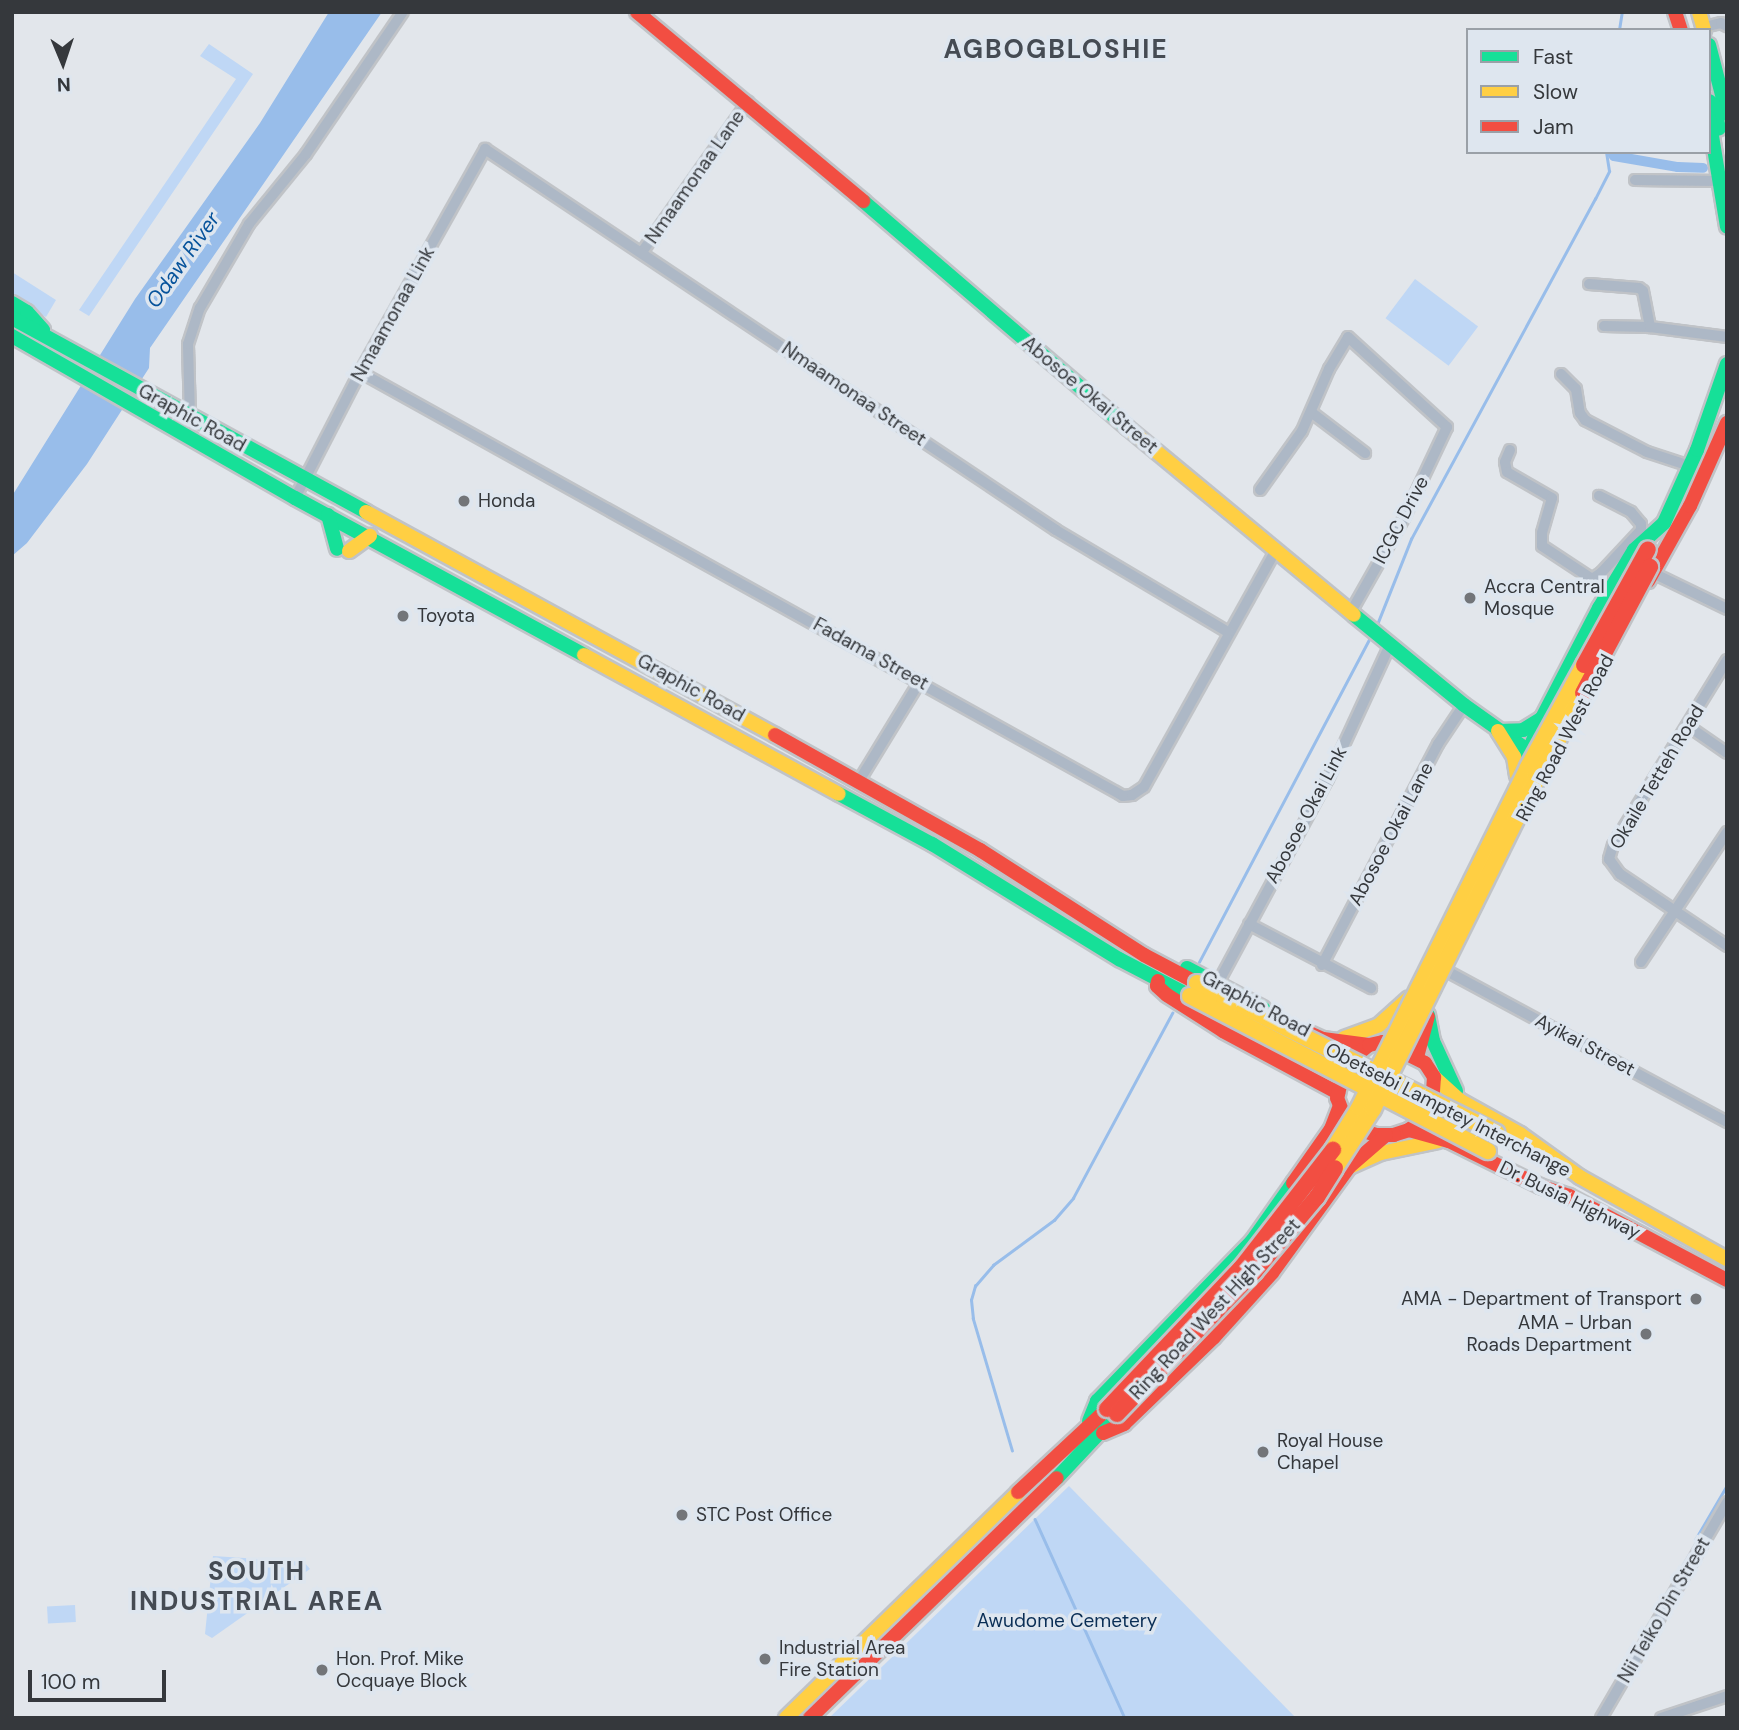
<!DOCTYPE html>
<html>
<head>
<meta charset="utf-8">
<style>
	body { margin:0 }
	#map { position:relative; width:1739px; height:1730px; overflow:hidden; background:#e2e6eb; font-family:"DM Sans",sans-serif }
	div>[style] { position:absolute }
	.green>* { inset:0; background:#bfd7f5; transform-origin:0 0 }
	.water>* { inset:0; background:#98bdea }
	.stream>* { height:2.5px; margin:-1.25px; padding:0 1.25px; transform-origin:1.25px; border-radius:1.25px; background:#98bdea }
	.canal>* { height:10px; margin:-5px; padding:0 5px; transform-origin:5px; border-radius:5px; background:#98bdea }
	.roads { filter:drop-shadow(2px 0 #c0c3c7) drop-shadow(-2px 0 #c0c3c7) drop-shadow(0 2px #c0c3c7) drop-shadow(0 -2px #c0c3c7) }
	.street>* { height:10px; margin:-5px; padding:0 5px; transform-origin:5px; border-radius:5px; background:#adb8c6 }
	.fast>* { height:14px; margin:-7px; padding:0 7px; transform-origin:7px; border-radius:7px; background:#16e098 }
	.slow>* { height:14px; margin:-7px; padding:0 7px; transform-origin:7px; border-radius:7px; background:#ffcf43 }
	.jam>* { height:14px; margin:-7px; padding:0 7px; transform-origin:7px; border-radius:7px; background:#f24e42 }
	.bridges { filter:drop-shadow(2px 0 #c0c3c7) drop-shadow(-2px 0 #c0c3c7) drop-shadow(0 2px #c0c3c7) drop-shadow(0 -2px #c0c3c7) }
	.slow-bridge>* { height:16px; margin:-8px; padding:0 8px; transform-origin:8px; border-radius:8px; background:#ffcf43 }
	.jam-bridge>* { height:16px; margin:-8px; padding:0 8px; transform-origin:8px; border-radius:8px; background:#f24e42 }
	.dots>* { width:19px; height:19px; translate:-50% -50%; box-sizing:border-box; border:4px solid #dee6ef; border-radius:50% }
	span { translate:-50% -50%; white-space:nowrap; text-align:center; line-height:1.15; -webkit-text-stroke:7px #dee6ef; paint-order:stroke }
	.street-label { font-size:19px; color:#35383c }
	.poi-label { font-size:19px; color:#35383c }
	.left { translate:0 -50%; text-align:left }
	.right { translate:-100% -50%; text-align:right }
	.park-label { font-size:19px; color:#0a2e55 }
	.water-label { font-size:21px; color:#07539b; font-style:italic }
	.district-label { font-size:26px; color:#454b53; font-weight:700; letter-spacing:2px }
	.frame { position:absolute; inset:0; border:14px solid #35383c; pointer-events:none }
	.legend { position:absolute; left:1466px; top:28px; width:245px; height:126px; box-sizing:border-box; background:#dee6ef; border:2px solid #9aa0a7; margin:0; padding:9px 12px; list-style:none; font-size:21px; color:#35383c }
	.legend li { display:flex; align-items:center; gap:14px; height:35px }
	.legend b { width:35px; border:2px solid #9aa0a7 }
	.north { position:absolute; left:28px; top:28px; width:70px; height:70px; -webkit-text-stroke:5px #dee6ef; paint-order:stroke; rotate:178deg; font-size:19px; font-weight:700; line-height:28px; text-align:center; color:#35383c }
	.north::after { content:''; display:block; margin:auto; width:24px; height:32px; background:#35383c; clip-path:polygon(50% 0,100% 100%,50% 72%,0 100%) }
	.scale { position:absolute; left:28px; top:1670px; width:138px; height:32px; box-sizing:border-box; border:4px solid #35383c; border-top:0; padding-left:9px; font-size:21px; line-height:24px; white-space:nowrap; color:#35383c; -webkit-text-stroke:5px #dee6ef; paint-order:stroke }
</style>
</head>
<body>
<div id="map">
	<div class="green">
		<i style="clip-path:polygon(209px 44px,253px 74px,89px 316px,79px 310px,236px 79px,200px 56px)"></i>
		<i style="clip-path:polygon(12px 272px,56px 300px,46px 317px,12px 299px)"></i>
		<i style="left:1415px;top:279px;width:79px;height:49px;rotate:37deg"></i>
		<i style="clip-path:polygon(1069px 1486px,1296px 1718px,829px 1718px)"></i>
		<i style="clip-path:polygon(213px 1556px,304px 1562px,310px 1569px,212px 1638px,205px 1634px)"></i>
		<i style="left:75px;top:1605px;width:17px;height:28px;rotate:87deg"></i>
	</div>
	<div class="water">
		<i style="clip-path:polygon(329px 12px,382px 12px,150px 348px,149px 368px,87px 464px,27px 543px,12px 556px,12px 496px,135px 299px,260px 123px)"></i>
	</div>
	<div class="stream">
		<i style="left:1619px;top:30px;width:18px;rotate:-81deg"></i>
		<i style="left:1376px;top:627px;width:95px;rotate:-68.3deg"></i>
		<i style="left:1411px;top:539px;width:387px;rotate:-61.6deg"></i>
		<i style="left:1595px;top:199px;width:31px;rotate:-63deg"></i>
		<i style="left:1609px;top:171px;width:19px;rotate:-99deg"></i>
		<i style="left:1199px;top:962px;width:369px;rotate:-62.2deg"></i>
		<i style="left:1012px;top:1451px;width:138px;rotate:-106.5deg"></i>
		<i style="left:973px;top:1319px;width:19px;rotate:-96deg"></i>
		<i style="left:971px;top:1300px;width:15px;rotate:-74deg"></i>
		<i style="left:975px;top:1286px;width:28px;rotate:-49deg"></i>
		<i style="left:993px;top:1265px;width:76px;rotate:-36.4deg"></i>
		<i style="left:1054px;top:1220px;width:29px;rotate:-49deg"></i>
		<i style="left:1073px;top:1198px;width:210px;rotate:-61.8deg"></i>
		<i style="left:1035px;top:1519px;width:218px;rotate:65.7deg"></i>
		<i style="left:1695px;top:1540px;width:64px;rotate:-59.8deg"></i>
	</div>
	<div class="canal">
		<i style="left:1611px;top:152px;width:5px;rotate:53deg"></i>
		<i style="left:1614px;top:156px;width:65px;rotate:9.8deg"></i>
		<i style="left:1678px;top:167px;width:25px;rotate:2deg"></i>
	</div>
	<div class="roads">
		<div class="street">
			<i style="left:1704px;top:27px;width:17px;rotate:-13deg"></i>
			<i style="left:1721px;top:23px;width:7px;rotate:27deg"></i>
			<i style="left:1635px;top:180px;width:86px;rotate:0.7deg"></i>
			<i style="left:642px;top:252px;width:184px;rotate:-54.8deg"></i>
			<i style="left:1589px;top:284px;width:50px;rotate:4.6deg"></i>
			<i style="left:1639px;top:288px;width:5px;rotate:37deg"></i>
			<i style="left:1643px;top:291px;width:37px;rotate:79deg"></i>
			<i style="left:1604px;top:326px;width:46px;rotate:1.2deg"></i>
			<i style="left:1650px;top:327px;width:78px;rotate:7.4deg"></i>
			<i style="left:360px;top:372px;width:873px;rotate:29.06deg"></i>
			<i style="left:1123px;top:796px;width:9px;rotate:-6deg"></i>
			<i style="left:1132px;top:795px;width:14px;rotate:-34deg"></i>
			<i style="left:1144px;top:787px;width:271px;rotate:-60.9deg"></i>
			<i style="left:1561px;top:374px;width:21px;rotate:45deg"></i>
			<i style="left:1576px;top:389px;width:24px;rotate:81deg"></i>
			<i style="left:1580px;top:413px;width:9px;rotate:54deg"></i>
			<i style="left:1585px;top:420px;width:70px;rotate:27.3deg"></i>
			<i style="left:1647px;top:452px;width:45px;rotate:18deg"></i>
			<i style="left:1311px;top:412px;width:68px;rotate:37.2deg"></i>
			<i style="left:190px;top:417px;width:73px;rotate:-91.6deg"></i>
			<i style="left:188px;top:344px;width:38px;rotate:-72deg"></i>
			<i style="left:200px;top:308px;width:97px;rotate:-59.7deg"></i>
			<i style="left:249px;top:224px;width:90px;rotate:-50.8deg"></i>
			<i style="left:306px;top:154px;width:172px;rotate:-55.7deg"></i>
			<i style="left:1510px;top:450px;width:13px;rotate:113deg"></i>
			<i style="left:1505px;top:462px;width:10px;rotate:79deg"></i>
			<i style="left:1507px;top:472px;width:52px;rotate:30deg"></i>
			<i style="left:1552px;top:498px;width:36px;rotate:106deg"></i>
			<i style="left:1542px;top:533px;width:13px;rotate:90deg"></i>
			<i style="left:1542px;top:546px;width:60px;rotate:33.4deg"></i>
			<i style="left:1592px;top:579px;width:11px;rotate:-34deg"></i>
			<i style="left:1601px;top:573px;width:59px;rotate:-47.1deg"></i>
			<i style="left:1641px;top:530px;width:6px;rotate:-90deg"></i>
			<i style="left:1641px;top:524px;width:16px;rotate:-130deg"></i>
			<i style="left:1631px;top:512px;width:36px;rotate:-153deg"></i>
			<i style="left:1260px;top:490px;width:72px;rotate:-54.6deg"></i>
			<i style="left:1302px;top:431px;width:68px;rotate:-66.5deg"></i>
			<i style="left:1329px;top:369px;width:37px;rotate:-59deg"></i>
			<i style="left:1348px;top:337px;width:134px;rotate:42.3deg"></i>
			<i style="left:1447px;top:427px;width:101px;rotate:115.3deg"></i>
			<i style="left:1404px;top:518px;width:106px;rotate:119.5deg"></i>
			<i style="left:295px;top:498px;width:142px;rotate:-62.7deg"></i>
			<i style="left:360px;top:372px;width:256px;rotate:-60.7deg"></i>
			<i style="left:485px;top:149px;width:686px;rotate:33.71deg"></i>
			<i style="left:1056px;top:530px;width:200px;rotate:30.7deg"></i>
			<i style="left:1653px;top:573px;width:82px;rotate:25.9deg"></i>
			<i style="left:1727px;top:660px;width:217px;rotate:121.6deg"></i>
			<i style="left:1613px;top:845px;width:15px;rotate:106deg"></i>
			<i style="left:1609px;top:859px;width:19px;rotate:54deg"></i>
			<i style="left:1620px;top:874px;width:129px;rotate:33.9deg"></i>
			<i style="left:1688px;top:726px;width:47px;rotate:34.7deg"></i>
			<i style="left:859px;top:781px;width:117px;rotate:-58.6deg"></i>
			<i style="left:1249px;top:924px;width:138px;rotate:27.7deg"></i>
			<i style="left:1641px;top:962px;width:156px;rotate:-56.5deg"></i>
			<i style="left:1322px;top:965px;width:250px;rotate:-62.3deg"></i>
			<i style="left:1438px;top:744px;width:47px;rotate:-56.3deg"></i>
			<i style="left:1443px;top:969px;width:323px;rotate:28.3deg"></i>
			<i style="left:1218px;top:983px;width:232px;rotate:-61.7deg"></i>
			<i style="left:1328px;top:779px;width:148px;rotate:-65.2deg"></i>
			<i style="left:1601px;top:1718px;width:250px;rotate:-59.7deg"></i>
			<i style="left:1661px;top:1718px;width:70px;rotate:-18.4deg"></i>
		</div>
		<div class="fast">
			<i style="left:1709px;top:45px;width:71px;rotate:75.4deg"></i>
			<i style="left:1709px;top:101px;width:6px;rotate:39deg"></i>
			<i style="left:1714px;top:105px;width:24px;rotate:78deg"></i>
			<i style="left:1709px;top:118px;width:110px;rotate:80.6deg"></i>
			<i style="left:863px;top:201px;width:349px;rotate:40.6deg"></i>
			<i style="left:12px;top:303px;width:17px;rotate:31deg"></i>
			<i style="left:27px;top:312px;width:24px;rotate:48deg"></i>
			<i style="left:12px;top:318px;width:404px;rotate:28.7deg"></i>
			<i style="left:12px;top:336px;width:326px;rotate:29.8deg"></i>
			<i style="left:295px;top:498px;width:329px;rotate:28.5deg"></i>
			<i style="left:328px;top:515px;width:35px;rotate:75deg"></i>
			<i style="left:1354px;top:615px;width:142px;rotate:39.3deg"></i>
			<i style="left:1464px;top:705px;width:88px;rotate:35.3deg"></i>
			<i style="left:1498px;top:731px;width:25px;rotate:-2deg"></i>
			<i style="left:1523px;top:730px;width:22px;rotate:-32deg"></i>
			<i style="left:1519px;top:775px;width:61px;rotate:-68deg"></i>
			<i style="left:1542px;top:718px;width:124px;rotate:-62.6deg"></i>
			<i style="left:1599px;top:608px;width:68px;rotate:-58.9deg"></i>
			<i style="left:1634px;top:550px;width:40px;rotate:-42deg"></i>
			<i style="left:1664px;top:523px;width:80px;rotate:-65.7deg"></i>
			<i style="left:1697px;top:450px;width:91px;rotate:-70.8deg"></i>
			<i style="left:839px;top:794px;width:106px;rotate:28.3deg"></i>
			<i style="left:932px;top:844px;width:220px;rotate:31.6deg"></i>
			<i style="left:1119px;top:959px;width:80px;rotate:27.5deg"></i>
			<i style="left:1187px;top:968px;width:86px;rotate:27.8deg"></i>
			<i style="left:1428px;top:1015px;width:26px;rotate:79deg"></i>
			<i style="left:1433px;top:1041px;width:55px;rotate:65.3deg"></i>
			<i style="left:1089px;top:1421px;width:22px;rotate:-68deg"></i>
			<i style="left:1097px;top:1401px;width:223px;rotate:-45.9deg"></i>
			<i style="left:1252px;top:1241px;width:71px;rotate:-54.7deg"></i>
			<i style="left:1057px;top:1478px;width:88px;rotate:-46.8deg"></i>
		</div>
		<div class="slow">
			<i style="left:1699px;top:12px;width:19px;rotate:74deg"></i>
			<i style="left:1128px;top:428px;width:293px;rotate:39.6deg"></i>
			<i style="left:366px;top:512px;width:466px;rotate:28.6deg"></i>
			<i style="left:349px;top:551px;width:26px;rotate:-36deg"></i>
			<i style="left:584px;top:655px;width:290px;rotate:28.6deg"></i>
			<i style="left:1498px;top:731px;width:31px;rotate:58deg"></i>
			<i style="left:1514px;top:757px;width:19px;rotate:81deg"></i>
			<i style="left:1344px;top:1038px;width:37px;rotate:-20deg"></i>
			<i style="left:1379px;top:1025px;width:40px;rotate:-42deg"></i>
			<i style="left:1434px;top:1077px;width:36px;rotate:42deg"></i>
			<i style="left:1461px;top:1101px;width:68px;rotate:29.2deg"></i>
			<i style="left:1520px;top:1134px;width:74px;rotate:35.6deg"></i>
			<i style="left:1580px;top:1177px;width:168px;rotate:29.2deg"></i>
			<i style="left:1497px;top:1133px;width:47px;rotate:28.2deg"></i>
			<i style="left:1349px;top:1167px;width:35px;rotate:-24deg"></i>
			<i style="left:1381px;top:1153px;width:58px;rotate:-11.9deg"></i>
			<i style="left:786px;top:1718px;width:324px;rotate:-44.2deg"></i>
		</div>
		<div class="jam">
			<i style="left:637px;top:12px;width:295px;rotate:39.9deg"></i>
			<i style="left:1675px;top:12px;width:19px;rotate:72deg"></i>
			<i style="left:1648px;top:581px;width:86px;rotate:-60.8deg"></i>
			<i style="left:1690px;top:506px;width:91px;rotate:-66deg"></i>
			<i style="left:775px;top:735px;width:235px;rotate:29.3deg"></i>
			<i style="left:980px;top:850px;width:195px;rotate:32.6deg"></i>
			<i style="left:1144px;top:955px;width:60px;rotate:27.8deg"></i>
			<i style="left:1158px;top:981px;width:5px;rotate:101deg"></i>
			<i style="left:1157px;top:986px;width:13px;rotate:42deg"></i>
			<i style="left:1167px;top:995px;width:67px;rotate:32.7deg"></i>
			<i style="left:1223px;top:1031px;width:131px;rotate:28.3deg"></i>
			<i style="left:1307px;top:1032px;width:17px;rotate:24deg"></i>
			<i style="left:1323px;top:1039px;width:46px;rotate:7.4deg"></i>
			<i style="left:1383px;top:1042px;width:47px;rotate:26.6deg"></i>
			<i style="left:1425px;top:1063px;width:17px;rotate:57deg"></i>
			<i style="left:1434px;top:1077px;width:26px;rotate:94deg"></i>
			<i style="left:1432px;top:1103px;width:18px;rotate:119deg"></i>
			<i style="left:1423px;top:1119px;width:18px;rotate:142deg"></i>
			<i style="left:1409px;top:1130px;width:16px;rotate:162deg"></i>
			<i style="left:1394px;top:1135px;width:18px;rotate:180deg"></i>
			<i style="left:1376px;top:1135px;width:19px;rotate:-162deg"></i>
			<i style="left:1358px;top:1129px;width:19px;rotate:-137deg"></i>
			<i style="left:1344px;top:1116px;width:19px;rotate:-111deg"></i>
			<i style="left:1337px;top:1098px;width:25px;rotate:-76deg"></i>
			<i style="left:1343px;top:1074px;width:20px;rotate:-57deg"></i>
			<i style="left:1354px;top:1057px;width:19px;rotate:-39deg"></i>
			<i style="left:1369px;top:1045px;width:14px;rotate:-12deg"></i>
			<i style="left:1417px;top:1057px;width:42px;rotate:-75deg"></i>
			<i style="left:1409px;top:1130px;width:41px;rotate:15.4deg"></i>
			<i style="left:1449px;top:1141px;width:102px;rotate:26.3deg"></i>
			<i style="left:1540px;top:1186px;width:31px;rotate:19deg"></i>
			<i style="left:1569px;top:1196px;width:179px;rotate:28deg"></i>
			<i style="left:1293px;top:1183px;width:66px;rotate:-54.9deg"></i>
			<i style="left:1331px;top:1129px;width:22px;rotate:-69deg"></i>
			<i style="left:1103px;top:1433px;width:23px;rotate:-23deg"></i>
			<i style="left:1124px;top:1424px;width:125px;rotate:-44deg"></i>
			<i style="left:1214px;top:1337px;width:86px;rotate:-47.8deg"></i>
			<i style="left:1272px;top:1273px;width:131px;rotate:-54deg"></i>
			<i style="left:1349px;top:1167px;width:49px;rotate:-40.9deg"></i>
			<i style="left:1018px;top:1492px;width:122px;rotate:-43deg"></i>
			<i style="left:810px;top:1718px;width:344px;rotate:-44.2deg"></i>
		</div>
	</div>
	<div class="bridges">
		<div class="slow-bridge">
			<i style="left:1197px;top:983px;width:335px;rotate:26.6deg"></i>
			<i style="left:1190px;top:996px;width:336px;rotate:27.5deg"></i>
			<i style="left:1333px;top:1150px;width:49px;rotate:-58.2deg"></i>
			<i style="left:1359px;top:1108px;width:381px;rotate:-63.6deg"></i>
			<i style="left:1528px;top:767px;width:116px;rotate:-61.2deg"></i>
			<i style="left:1335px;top:1168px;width:70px;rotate:-57.2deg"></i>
			<i style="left:1373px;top:1109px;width:328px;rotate:-63.7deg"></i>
			<i style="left:1518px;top:815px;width:138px;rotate:-62deg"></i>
		</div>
		<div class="jam-bridge">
			<i style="left:1584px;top:665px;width:132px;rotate:-61.1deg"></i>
			<i style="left:1583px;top:693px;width:143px;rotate:-62deg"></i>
			<i style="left:1107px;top:1409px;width:195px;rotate:-46.5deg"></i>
			<i style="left:1241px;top:1268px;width:150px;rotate:-52.1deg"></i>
			<i style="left:1117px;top:1414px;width:197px;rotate:-46deg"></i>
			<i style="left:1254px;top:1272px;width:98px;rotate:-50deg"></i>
			<i style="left:1317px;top:1197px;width:34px;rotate:-58deg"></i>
		</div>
	</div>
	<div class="dots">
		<i style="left:464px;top:501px;background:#727579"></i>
		<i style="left:1470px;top:598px;background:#727579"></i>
		<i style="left:403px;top:616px;background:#727579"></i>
		<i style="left:1696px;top:1299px;background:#727579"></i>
		<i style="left:1646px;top:1334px;background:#727579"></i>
		<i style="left:1263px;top:1452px;background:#727579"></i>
		<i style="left:682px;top:1515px;background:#727579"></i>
		<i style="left:765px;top:1659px;background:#727579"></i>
		<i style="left:322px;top:1670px;background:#727579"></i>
	</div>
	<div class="street-label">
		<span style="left:695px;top:177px;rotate:-55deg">Nmaamonaa Lane</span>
		<span style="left:393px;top:314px;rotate:-61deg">Nmaamonaa Link</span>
		<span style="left:854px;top:394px;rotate:34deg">Nmaamonaa Street</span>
		<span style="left:1090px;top:395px;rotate:40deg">Abosoe Okai Street</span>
		<span style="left:192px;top:418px;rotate:29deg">Graphic Road</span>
		<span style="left:1401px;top:520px;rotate:-62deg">ICGC Drive</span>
		<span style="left:871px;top:654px;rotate:29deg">Fadama Street</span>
		<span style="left:691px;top:688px;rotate:29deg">Graphic Road</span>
		<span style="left:1565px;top:738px;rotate:-62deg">Ring Road West Road</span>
		<span style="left:1657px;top:777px;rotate:-59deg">Okaile Tetteh Road</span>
		<span style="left:1306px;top:815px;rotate:-62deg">Abosoe Okai Link</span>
		<span style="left:1391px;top:834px;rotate:-62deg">Abosoe Okai Lane</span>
		<span style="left:1256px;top:1004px;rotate:28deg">Graphic Road</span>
		<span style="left:1585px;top:1045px;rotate:28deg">Ayikai Street</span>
		<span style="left:1448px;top:1110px;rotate:27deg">Obetsebi Lamptey Interchange</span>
		<span style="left:1570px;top:1200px;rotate:26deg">Dr. Busia Highway</span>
		<span style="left:1215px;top:1309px;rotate:-47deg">Ring Road West High Street</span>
		<span style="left:1664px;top:1610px;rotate:-60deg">Nii Teiko Din Street</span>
	</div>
	<div class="poi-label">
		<span class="left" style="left:478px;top:501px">Honda</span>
		<span class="left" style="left:1484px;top:598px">Accra Central<br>Mosque</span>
		<span class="left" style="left:417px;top:616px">Toyota</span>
		<span class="right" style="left:1682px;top:1299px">AMA - Department of Transport</span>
		<span class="right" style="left:1632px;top:1334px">AMA - Urban<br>Roads Department</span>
		<span class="left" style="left:1277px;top:1452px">Royal House<br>Chapel</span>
		<span class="left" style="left:696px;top:1515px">STC Post Office</span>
		<span class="left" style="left:779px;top:1659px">Industrial Area<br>Fire Station</span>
		<span class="left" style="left:336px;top:1670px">Hon. Prof. Mike<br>Ocquaye Block</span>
	</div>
	<div class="park-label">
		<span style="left:1067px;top:1621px">Awudome Cemetery</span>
	</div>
	<div class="water-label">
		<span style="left:183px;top:260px;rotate:-55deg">Odaw River</span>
	</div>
	<div class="district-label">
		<span style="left:1056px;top:50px">AGBOGBLOSHIE</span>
		<span style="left:257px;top:1587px">SOUTH<br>INDUSTRIAL AREA</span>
	</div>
	<div class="frame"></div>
	<ul class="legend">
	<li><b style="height:9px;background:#16e098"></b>Fast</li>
	<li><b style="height:9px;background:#ffcf43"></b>Slow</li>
	<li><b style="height:9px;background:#f24e42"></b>Jam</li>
	</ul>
	<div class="north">N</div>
	<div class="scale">100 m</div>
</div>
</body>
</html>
